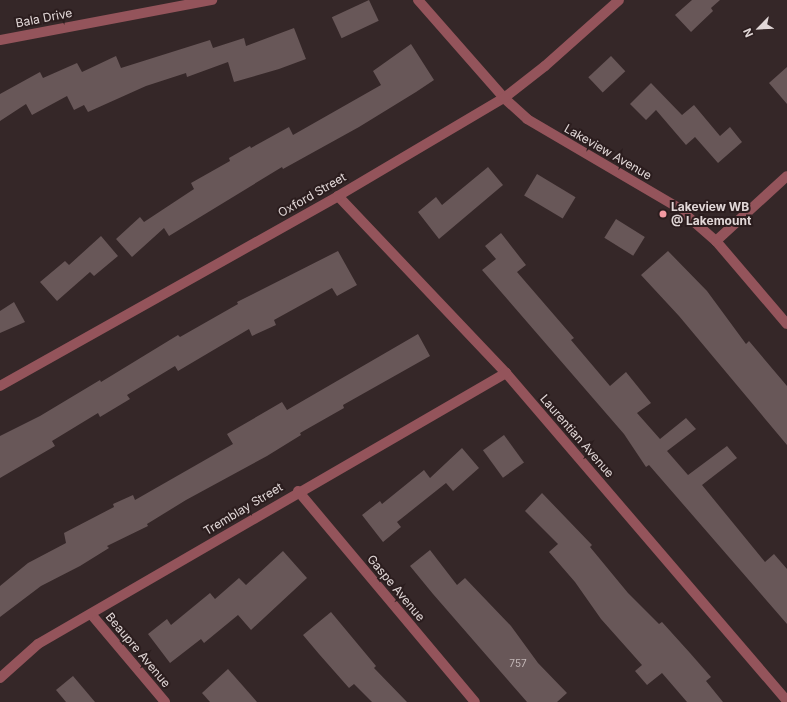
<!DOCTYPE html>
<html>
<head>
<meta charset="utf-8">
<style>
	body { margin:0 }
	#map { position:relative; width:787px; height:702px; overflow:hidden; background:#352728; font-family:Inter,sans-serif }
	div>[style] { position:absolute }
	.building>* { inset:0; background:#685758; transform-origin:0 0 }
	.minor>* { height:10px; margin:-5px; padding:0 5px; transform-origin:5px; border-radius:5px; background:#94545b }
	.dots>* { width:11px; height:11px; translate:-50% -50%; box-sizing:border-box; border:2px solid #2b1d1e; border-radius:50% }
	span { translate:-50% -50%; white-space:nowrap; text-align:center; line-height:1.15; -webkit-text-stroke:4px #2b1d1e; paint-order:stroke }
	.number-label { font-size:10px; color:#c3b7b7 }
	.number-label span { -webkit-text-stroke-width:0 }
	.street-label { font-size:12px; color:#e1d7d7 }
	.poi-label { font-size:12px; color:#e1d7d7; font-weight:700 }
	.left { translate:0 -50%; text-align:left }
	.north { position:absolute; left:739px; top:8px; width:40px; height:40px; -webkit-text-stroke:3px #2b1d1e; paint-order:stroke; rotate:246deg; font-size:11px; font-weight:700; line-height:16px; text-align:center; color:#e1d7d7 }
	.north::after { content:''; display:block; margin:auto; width:14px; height:18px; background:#e1d7d7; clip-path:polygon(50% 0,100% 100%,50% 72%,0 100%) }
</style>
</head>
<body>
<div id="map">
	<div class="building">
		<i style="left:369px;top:0;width:23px;height:41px;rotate:65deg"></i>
		<i style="clip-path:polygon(692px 0,720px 0,711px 8px,713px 11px,691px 32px,675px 15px)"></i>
		<i style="clip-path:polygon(294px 28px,306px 59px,279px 69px,234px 82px,228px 62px,187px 77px,186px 73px,146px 86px,88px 112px,84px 105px,74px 110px,67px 96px,32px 115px,26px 104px,0 121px,0 94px,40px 72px,43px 78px,77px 63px,82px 72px,116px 56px,121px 68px,210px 40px,213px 48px,244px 38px,246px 46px)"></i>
		<i style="clip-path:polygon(411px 44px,434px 80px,416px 92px,359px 127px,283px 169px,282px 167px,169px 236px,164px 228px,132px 257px,116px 239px,140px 217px,144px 222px,194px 189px,191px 183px,230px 161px,229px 158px,250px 146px,251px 148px,289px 127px,293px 135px,381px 85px,373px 71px)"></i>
		<i style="left:611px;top:56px;width:21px;height:31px;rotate:47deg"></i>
		<i style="clip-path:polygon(787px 67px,787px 104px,769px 83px)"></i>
		<i style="clip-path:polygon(651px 83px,682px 115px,694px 105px,720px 136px,730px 127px,742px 142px,718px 163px,695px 137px,686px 145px,656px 110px,646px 120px,630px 104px)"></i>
		<i style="clip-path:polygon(488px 167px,503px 185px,439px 239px,418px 212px,436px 197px,442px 205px)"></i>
		<i style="left:537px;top:174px;width:45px;height:25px;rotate:31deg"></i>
		<i style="left:616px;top:219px;width:34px;height:22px;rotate:32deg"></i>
		<i style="clip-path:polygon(501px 233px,526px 265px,517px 272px,574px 338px,571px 340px,610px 386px,626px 372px,651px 403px,637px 413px,660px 439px,686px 418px,696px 429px,667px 451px,688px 475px,727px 446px,737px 458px,702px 485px,765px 562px,774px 554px,787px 569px,787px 624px,649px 465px,646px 467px,624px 434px,482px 270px,496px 259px,485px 246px)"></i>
		<i style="clip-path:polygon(101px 236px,118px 256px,94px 276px,90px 272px,57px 301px,40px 282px,65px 261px,69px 265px)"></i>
		<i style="clip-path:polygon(338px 251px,357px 285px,337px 296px,332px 288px,274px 320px,276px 325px,252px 336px,249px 329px,178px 371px,175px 366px,127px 395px,130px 399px,100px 417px,98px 413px,52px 441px,55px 446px,0 478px,0 436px,40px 416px,100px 380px,101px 382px,178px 335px,180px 337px,238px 304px,237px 302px)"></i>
		<i style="clip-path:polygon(668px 251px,707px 291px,746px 344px,749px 341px,787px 386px,787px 445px,679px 316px,641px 275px)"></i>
		<i style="clip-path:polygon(14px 302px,25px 322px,0 333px,0 311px)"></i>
		<i style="clip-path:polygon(418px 334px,430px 356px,343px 405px,344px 408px,300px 433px,301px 435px,267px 456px,186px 500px,147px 524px,148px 526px,107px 546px,109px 548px,80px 566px,41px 586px,0 617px,0 586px,28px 563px,66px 543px,64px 533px,114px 507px,113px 504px,133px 495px,135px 500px,233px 444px,227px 434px,270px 409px,282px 402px,287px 410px)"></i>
		<i style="left:504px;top:435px;width:34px;height:26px;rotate:54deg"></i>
		<i style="clip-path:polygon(462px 448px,479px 468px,453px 491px,446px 483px,397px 522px,401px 527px,383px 542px,362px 515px,380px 501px,382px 504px,424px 470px,430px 478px)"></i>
		<i style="clip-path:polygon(542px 493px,592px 545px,590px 547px,628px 593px,659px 624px,662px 622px,690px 653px,711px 677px,706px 681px,723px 702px,687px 702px,662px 673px,647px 685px,635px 671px,642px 665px,601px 619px,575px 582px,549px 552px,558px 544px,525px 511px)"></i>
		<i style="clip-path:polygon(430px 550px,457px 585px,465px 578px,511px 626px,538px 663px,567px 693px,557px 702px,527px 702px,433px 594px,410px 566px)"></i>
		<i style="clip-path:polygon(283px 551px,307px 578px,251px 630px,238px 615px,204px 643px,201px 639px,170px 663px,148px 634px,167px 619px,171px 625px,210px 593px,215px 599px,239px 578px,246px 585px)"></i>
		<i style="clip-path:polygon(331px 612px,376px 666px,374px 668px,407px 702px,372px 702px,354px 684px,349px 688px,319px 654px,303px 635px)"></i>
		<i style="clip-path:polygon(228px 669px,257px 702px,210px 702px,202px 693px)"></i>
		<i style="clip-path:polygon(73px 676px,95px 702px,66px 702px,56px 690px)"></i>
	</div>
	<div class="minor">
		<i style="left:418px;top:0;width:130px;rotate:48.7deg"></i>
		<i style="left:504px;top:98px;width:31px;rotate:42deg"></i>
		<i style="left:527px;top:119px;width:174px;rotate:30.4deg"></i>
		<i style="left:677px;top:207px;width:52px;rotate:41.1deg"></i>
		<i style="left:716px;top:241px;width:109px;rotate:49.5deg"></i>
		<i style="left:0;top:40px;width:216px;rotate:-10.7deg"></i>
		<i style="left:338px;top:196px;width:244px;rotate:46.5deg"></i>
		<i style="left:506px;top:373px;width:432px;rotate:49.4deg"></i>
		<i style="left:716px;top:241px;width:96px;rotate:-42.5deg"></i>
		<i style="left:0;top:386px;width:388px;rotate:-29.3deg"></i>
		<i style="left:338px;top:196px;width:193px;rotate:-30.6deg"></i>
		<i style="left:504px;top:98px;width:52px;rotate:-38deg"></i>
		<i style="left:545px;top:66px;width:99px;rotate:-41.7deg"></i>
		<i style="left:298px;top:491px;width:275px;rotate:50deg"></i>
		<i style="left:91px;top:614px;width:115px;rotate:49.9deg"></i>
		<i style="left:0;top:678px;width:51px;rotate:-41.8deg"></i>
		<i style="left:38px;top:644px;width:541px;rotate:-30.07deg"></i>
	</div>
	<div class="dots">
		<i style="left:663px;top:214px;background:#f49aa2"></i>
	</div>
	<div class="number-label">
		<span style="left:518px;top:664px">757</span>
	</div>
	<div class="street-label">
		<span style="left:44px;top:18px;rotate:-11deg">Bala Drive</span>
		<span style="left:608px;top:152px;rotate:30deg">Lakeview Avenue</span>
		<span style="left:312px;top:195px;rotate:-30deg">Oxford Street</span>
		<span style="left:577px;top:436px;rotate:49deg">Laurentian Avenue</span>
		<span style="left:243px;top:509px;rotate:-31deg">Tremblay Street</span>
		<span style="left:396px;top:588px;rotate:50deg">Gaspe Avenue</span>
		<span style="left:138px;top:650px;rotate:50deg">Beaupre Avenue</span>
	</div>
	<div class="poi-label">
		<span class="left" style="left:671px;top:214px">Lakeview WB<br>@ Lakemount</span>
	</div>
	<div class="north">N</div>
</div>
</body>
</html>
